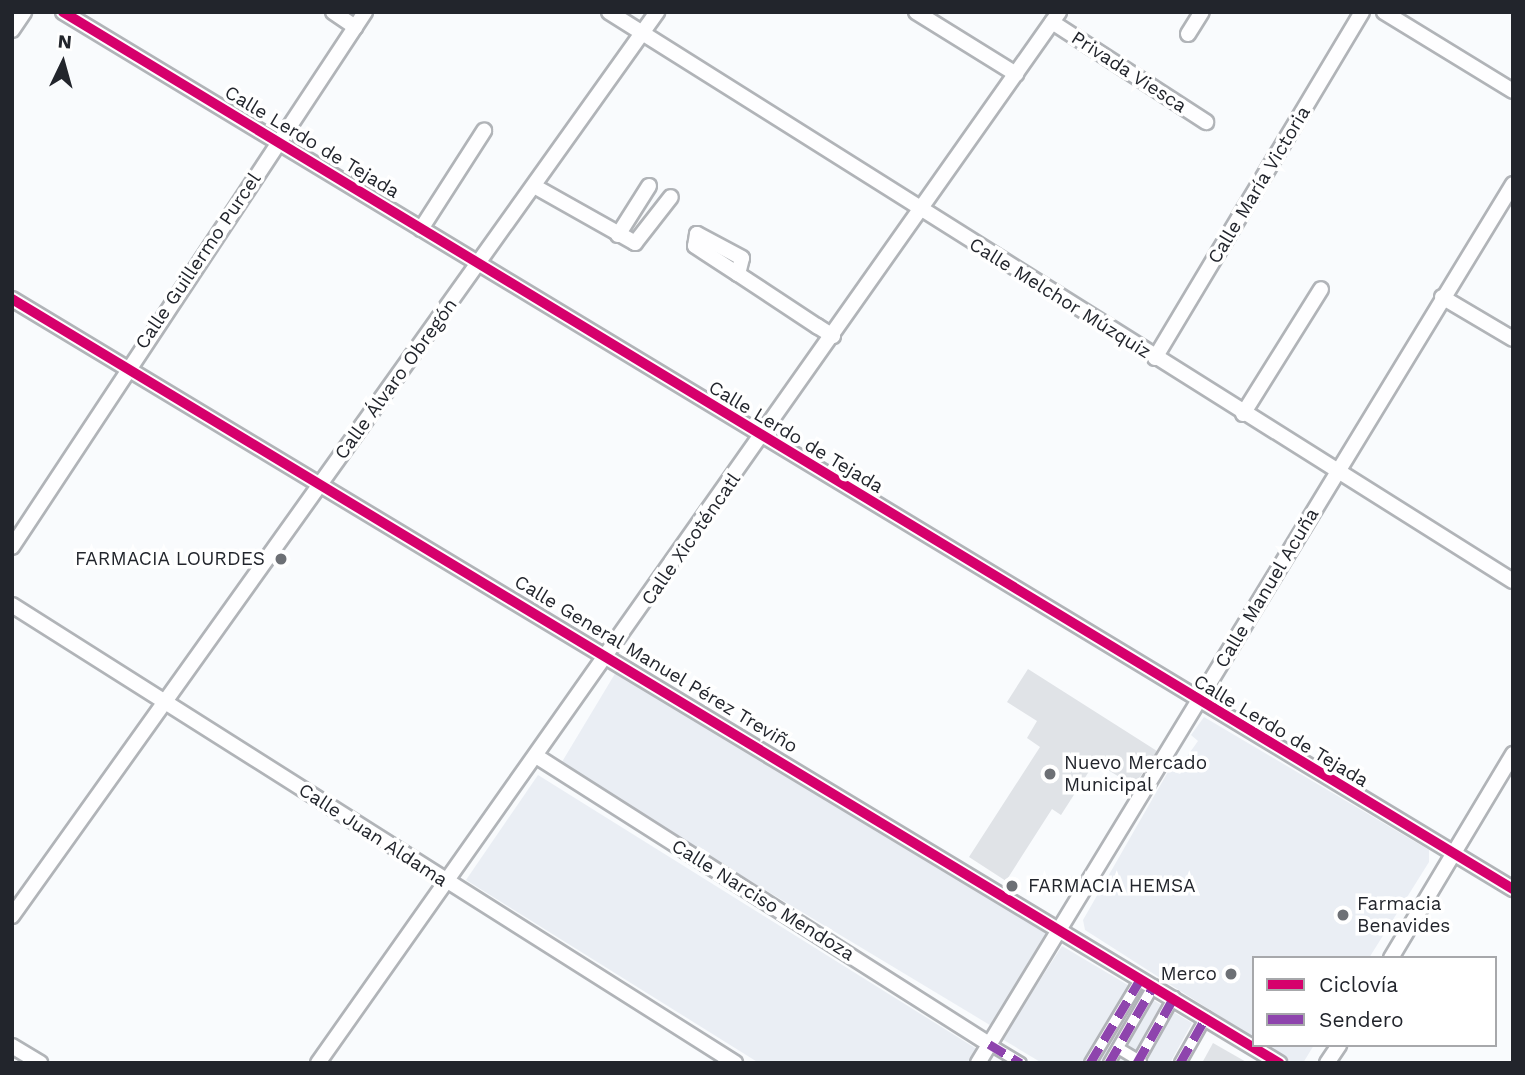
<!DOCTYPE html>
<html>
<head>
<meta charset="utf-8">
<style>
	body { margin:0 }
	#map { position:relative; width:1525px; height:1075px; overflow:hidden; background:#f9fbfd; font-family:"Work Sans",sans-serif }
	div>[style] { position:absolute }
	.built>* { inset:0; background:#eaeef4; transform-origin:0 0 }
	.building>* { inset:0; background:#e0e3e7 }
	.roads { filter:drop-shadow(2px 0 #b1b4b8) drop-shadow(-2px 0 #b1b4b8) drop-shadow(0 2px #b1b4b8) drop-shadow(0 -2px #b1b4b8) }
	.pedestrian>* { height:10px; margin:-5px; padding:0 5px; transform-origin:5px; border-radius:5px; background:#fefeff }
	.minor>* { height:14px; margin:-7px; padding:0 7px; transform-origin:7px; border-radius:7px; background:#fefeff }
	.quiet>* { height:9px; margin-top:-4.5px; transform-origin:0; background:repeating-linear-gradient(90deg,#8e44ad 0 18px,transparent 0 27px) }
	.cycleway>* { height:10px; margin:-5px; padding:0 5px; transform-origin:5px; border-radius:5px; background:#d6006c }
	.dots>* { width:19px; height:19px; translate:-50% -50%; box-sizing:border-box; border:4px solid #fff; border-radius:50% }
	span { translate:-50% -50%; white-space:nowrap; text-align:center; line-height:1.15; -webkit-text-stroke:7px #fff; paint-order:stroke }
	.street-label { font-size:19px; color:#22252c }
	.poi-label { font-size:19px; color:#22252c }
	.right { translate:-100% -50%; text-align:right }
	.left { translate:0 -50%; text-align:left }
	.frame { position:absolute; inset:0; border:14px solid #22252c; pointer-events:none }
	.legend { position:absolute; left:1252px; top:956px; width:245px; height:91px; box-sizing:border-box; background:#fff; border:2px solid #a7a8ab; margin:0; padding:9px 12px; list-style:none; font-size:21px; color:#22252c }
	.legend li { display:flex; align-items:center; gap:14px; height:35px }
	.legend b { width:35px; border:2px solid #a7a8ab }
	.north { position:absolute; left:28px; top:28px; width:70px; height:70px; -webkit-text-stroke:5px #fff; paint-order:stroke; rotate:5deg; font-size:19px; font-weight:700; line-height:28px; text-align:center; color:#22252c }
	.north::after { content:''; display:block; margin:auto; width:24px; height:32px; background:#22252c; clip-path:polygon(50% 0,100% 100%,50% 72%,0 100%) }
</style>
</head>
<body>
<div id="map">
	<div class="built">
		<i style="left:616px;top:672px;width:505px;height:110px;rotate:31deg"></i>
		<i style="clip-path:polygon(1204px 717px,1429px 850px,1429px 862px,1369px 958px,1254px 958px,1254px 1038px,1085px 930px,1083px 920px,1169px 770px,1180px 774px,1186px 766px,1183px 762px,1198px 741px,1191px 735px)"></i>
		<i style="clip-path:polygon(538px 775px,980px 1051px,972px 1063px,759px 1063px,466px 880px)"></i>
		<i style="clip-path:polygon(1062px 946px,1192px 1023px,1170px 1063px,1042px 1063px,1002px 1039px)"></i>
		<i style="clip-path:polygon(1266px 1045px,1314px 1045px,1303px 1063px,1293px 1063px)"></i>
	</div>
	<div class="building">
		<i style="clip-path:polygon(1028px 669px,1157px 751px,1134px 786px,1095px 762px,1061px 815px,1052px 809px,1006px 881px,969px 857px,1040px 747px,1027px 738px,1037px 721px,1007px 702px)"></i>
		<i style="clip-path:polygon(1213px 1043px,1248px 1063px,1202px 1063px)"></i>
	</div>
	<div class="roads">
		<div class="pedestrian">
			<i style="left:989px;top:1044px;width:37px;rotate:31deg"></i>
			<i style="left:1118px;top:1048px;width:27px;rotate:31deg"></i>
			<i style="left:1090px;top:1063px;width:99px;rotate:-59deg"></i>
			<i style="left:1109px;top:1063px;width:90px;rotate:-60deg"></i>
			<i style="left:1137px;top:1063px;width:76px;rotate:-60.7deg"></i>
			<i style="left:1180px;top:1063px;width:53px;rotate:-60.5deg"></i>
		</div>
		<div class="minor">
			<i style="left:63px;top:12px;width:1695px;rotate:31.17deg"></i>
			<i style="left:333px;top:12px;width:27px;rotate:34deg"></i>
			<i style="left:609px;top:12px;width:1068px;rotate:32.19deg"></i>
			<i style="left:916px;top:12px;width:118px;rotate:31.8deg"></i>
			<i style="left:1384px;top:12px;width:151px;rotate:31.5deg"></i>
			<i style="left:1052px;top:22px;width:184px;rotate:33deg"></i>
			<i style="left:12px;top:30px;width:22px;rotate:-56deg"></i>
			<i style="left:1188px;top:34px;width:26px;rotate:-58deg"></i>
			<i style="left:534px;top:186px;width:116px;rotate:29.4deg"></i>
			<i style="left:635px;top:243px;width:58px;rotate:-52deg"></i>
			<i style="left:421px;top:229px;width:117px;rotate:-57.3deg"></i>
			<i style="left:618px;top:235px;width:58px;rotate:-57.7deg"></i>
			<i style="left:738px;top:274px;width:16px;rotate:-76deg"></i>
			<i style="left:742px;top:258px;width:51px;rotate:-151.9deg"></i>
			<i style="left:697px;top:234px;width:12px;rotate:99deg"></i>
			<i style="left:695px;top:246px;width:51px;rotate:33.1deg"></i>
			<i style="left:738px;top:274px;width:95px;rotate:33.4deg"></i>
			<i style="left:817px;top:326px;width:19px;rotate:32deg"></i>
			<i style="left:1442px;top:297px;width:82px;rotate:30.6deg"></i>
			<i style="left:12px;top:299px;width:1480px;rotate:31.09deg"></i>
			<i style="left:1155px;top:358px;width:403px;rotate:-59.1deg"></i>
			<i style="left:1243px;top:414px;width:147px;rotate:-58deg"></i>
			<i style="left:12px;top:547px;width:641px;rotate:-56.58deg"></i>
			<i style="left:12px;top:605px;width:856px;rotate:32.35deg"></i>
			<i style="left:536px;top:756px;width:537px;rotate:32.45deg"></i>
			<i style="left:12px;top:916px;width:1111px;rotate:-54.49deg"></i>
			<i style="left:1391px;top:958px;width:238px;rotate:-59.1deg"></i>
			<i style="left:12px;top:1046px;width:33px;rotate:31deg"></i>
			<i style="left:318px;top:1063px;width:1286px;rotate:-54.81deg"></i>
			<i style="left:978px;top:1063px;width:1029px;rotate:-58.67deg"></i>
			<i style="left:1327px;top:1063px;width:22px;rotate:-56deg"></i>
		</div>
	</div>
	<div class="quiet">
		<i style="left:989px;top:1044px;width:37px;rotate:31deg"></i>
		<i style="left:1090px;top:1063px;width:99px;rotate:-59deg"></i>
		<i style="left:1109px;top:1063px;width:90px;rotate:-60deg"></i>
		<i style="left:1137px;top:1063px;width:76px;rotate:-60.7deg"></i>
		<i style="left:1180px;top:1063px;width:53px;rotate:-60.5deg"></i>
	</div>
	<div class="cycleway">
		<i style="left:63px;top:12px;width:1695px;rotate:31.17deg"></i>
		<i style="left:12px;top:299px;width:1480px;rotate:31.09deg"></i>
	</div>
	<div class="dots">
		<i style="left:281px;top:559px;background:#6d7075"></i>
		<i style="left:1050px;top:774px;background:#6d7075"></i>
		<i style="left:1012px;top:886px;background:#6d7075"></i>
		<i style="left:1343px;top:915px;background:#6d7075"></i>
		<i style="left:1231px;top:974px;background:#6d7075"></i>
	</div>
	<div class="street-label">
		<span style="left:1129px;top:72px;rotate:33deg">Privada Viesca</span>
		<span style="left:312px;top:142px;rotate:31deg">Calle Lerdo de Tejada</span>
		<span style="left:1259px;top:185px;rotate:-59deg">Calle María Victoria</span>
		<span style="left:198px;top:261px;rotate:-56deg">Calle Guillermo Purcel</span>
		<span style="left:1060px;top:298px;rotate:32deg">Calle Melchor Múzquiz</span>
		<span style="left:396px;top:379px;rotate:-54deg">Calle Álvaro Obregón</span>
		<span style="left:796px;top:437px;rotate:31deg">Calle Lerdo de Tejada</span>
		<span style="left:691px;top:539px;rotate:-55deg">Calle Xicoténcatl</span>
		<span style="left:1267px;top:588px;rotate:-59deg">Calle Manuel Acuña</span>
		<span style="left:656px;top:664px;rotate:31deg">Calle General Manuel Pérez Treviño</span>
		<span style="left:1281px;top:731px;rotate:31deg">Calle Lerdo de Tejada</span>
		<span style="left:373px;top:835px;rotate:33deg">Calle Juan Aldama</span>
		<span style="left:763px;top:900px;rotate:32deg">Calle Narciso Mendoza</span>
	</div>
	<div class="poi-label">
		<span class="right" style="left:265px;top:559px">FARMACIA LOURDES</span>
		<span class="left" style="left:1064px;top:774px">Nuevo Mercado<br>Municipal</span>
		<span class="left" style="left:1028px;top:886px">FARMACIA HEMSA</span>
		<span class="left" style="left:1357px;top:915px">Farmacia<br>Benavides</span>
		<span class="right" style="left:1217px;top:974px">Merco</span>
	</div>
	<div class="frame"></div>
	<ul class="legend">
	<li><b style="height:9px;background:#d6006c"></b>Ciclovía</li>
	<li><b style="height:9px;background:#8e44ad"></b>Sendero</li>
	</ul>
	<div class="north">N</div>
</div>
</body>
</html>
